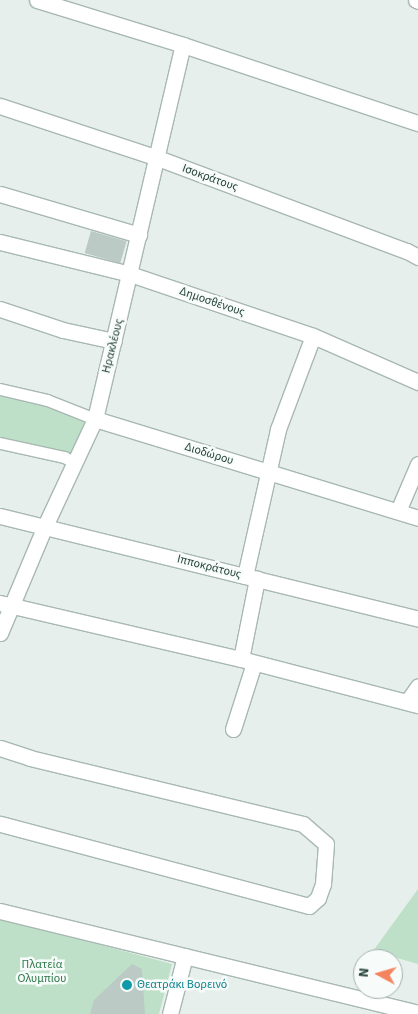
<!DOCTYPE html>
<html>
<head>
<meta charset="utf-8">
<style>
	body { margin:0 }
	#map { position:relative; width:418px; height:1014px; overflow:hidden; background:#e6efeb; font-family:"Source Sans 3",sans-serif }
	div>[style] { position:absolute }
	.green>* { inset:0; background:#bfe0c8 }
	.building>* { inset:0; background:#bbcac4; transform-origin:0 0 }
	.roads { filter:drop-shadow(1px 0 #a8b8b2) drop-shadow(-1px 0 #a8b8b2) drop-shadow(0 1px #a8b8b2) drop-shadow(0 -1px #a8b8b2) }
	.pedestrian>* { height:11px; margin:-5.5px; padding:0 5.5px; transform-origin:5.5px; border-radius:5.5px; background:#fff }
	.minor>* { height:15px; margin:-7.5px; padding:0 7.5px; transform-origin:7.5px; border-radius:7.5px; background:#fff }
	.dots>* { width:14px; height:14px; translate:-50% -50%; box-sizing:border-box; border:2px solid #f7fbf9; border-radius:50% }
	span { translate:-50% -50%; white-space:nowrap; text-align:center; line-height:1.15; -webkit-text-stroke:5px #f7fbf9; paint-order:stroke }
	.street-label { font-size:12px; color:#24423a }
	.park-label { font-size:12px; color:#2d7a4b }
	.culture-label { font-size:12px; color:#0d838f }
	.left { translate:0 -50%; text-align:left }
	.north { position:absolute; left:353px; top:949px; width:50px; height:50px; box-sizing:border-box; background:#f7fbf9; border:1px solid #a3b1ad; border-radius:50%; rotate:276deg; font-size:14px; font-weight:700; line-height:20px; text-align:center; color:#24423a }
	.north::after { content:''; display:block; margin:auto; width:18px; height:22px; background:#f4845f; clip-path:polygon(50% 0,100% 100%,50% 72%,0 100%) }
</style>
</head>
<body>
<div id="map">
	<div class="green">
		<i style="clip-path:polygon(0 391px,95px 419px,75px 463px,0 445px)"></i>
		<i style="clip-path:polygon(418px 889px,418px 964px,373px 951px)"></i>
		<i style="clip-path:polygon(0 918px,172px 964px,159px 1014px,0 1014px)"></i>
	</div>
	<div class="building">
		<i style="left:91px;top:231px;width:37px;height:23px;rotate:16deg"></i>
		<i style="clip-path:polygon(132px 964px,142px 969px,145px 1014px,90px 1014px,94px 1000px)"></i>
	</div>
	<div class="roads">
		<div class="pedestrian">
			<i style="left:0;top:389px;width:48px;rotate:13.2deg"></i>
			<i style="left:47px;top:400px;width:52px;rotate:21.6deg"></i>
			<i style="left:0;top:443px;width:66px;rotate:12.3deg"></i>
			<i style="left:64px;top:457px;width:13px;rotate:29deg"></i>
		</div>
		<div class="minor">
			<i style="left:37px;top:0;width:153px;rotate:17.1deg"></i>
			<i style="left:183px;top:45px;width:248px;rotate:18.4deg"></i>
			<i style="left:416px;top:0;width:2px;rotate:27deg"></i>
			<i style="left:0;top:106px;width:163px;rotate:18.2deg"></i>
			<i style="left:155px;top:157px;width:269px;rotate:20.5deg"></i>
			<i style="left:407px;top:251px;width:13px;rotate:29deg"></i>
			<i style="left:0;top:194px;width:145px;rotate:16.4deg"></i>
			<i style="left:0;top:242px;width:134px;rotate:13.8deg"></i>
			<i style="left:130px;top:274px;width:193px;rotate:18.7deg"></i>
			<i style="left:313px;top:336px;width:115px;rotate:23.7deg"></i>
			<i style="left:0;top:309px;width:66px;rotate:18.4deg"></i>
			<i style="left:63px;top:330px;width:52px;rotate:12.2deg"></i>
			<i style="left:95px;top:419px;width:338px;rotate:17deg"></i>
			<i style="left:398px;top:511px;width:51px;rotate:-66.9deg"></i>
			<i style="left:0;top:516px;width:431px;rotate:13.8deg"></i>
			<i style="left:245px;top:576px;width:151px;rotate:-77.3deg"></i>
			<i style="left:278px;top:429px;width:99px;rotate:-69.4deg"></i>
			<i style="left:0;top:603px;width:247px;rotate:13.1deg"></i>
			<i style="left:241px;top:659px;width:183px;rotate:14.6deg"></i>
			<i style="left:0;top:633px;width:116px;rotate:-67.2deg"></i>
			<i style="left:45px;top:526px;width:118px;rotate:-65deg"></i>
			<i style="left:95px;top:419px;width:384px;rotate:-76.8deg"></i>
			<i style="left:241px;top:659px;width:82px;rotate:-78.7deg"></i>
			<i style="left:407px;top:702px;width:19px;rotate:-55deg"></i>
			<i style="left:233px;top:729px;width:69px;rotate:-72.3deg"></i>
			<i style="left:0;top:748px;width:32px;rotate:18deg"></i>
			<i style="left:30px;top:758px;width:281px;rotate:13.6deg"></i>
			<i style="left:303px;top:824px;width:30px;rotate:41deg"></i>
			<i style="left:326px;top:844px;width:40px;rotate:94.3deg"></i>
			<i style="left:323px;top:884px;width:15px;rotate:110deg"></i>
			<i style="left:318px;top:898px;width:12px;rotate:138deg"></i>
			<i style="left:309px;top:906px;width:320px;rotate:-165.1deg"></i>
			<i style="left:0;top:911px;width:430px;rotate:13.7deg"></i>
			<i style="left:170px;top:1014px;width:60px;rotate:-75.5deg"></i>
		</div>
	</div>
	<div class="dots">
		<i style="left:127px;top:985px;background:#0f9aa8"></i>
	</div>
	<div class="street-label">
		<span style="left:210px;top:178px;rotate:20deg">Ισοκράτους</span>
		<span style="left:212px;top:302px;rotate:19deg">Δημοσθένους</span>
		<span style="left:113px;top:346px;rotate:-76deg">Ηρακλέους</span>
		<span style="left:209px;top:454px;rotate:17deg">Διοδώρου</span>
		<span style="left:209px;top:567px;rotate:14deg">Ιπποκράτους</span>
	</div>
	<div class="park-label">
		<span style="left:42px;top:972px">Πλατεία<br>Ολυμπίου</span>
	</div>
	<div class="culture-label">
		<span class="left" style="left:137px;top:985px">Θεατράκι Βορεινό</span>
	</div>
	<div class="north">N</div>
</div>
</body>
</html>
